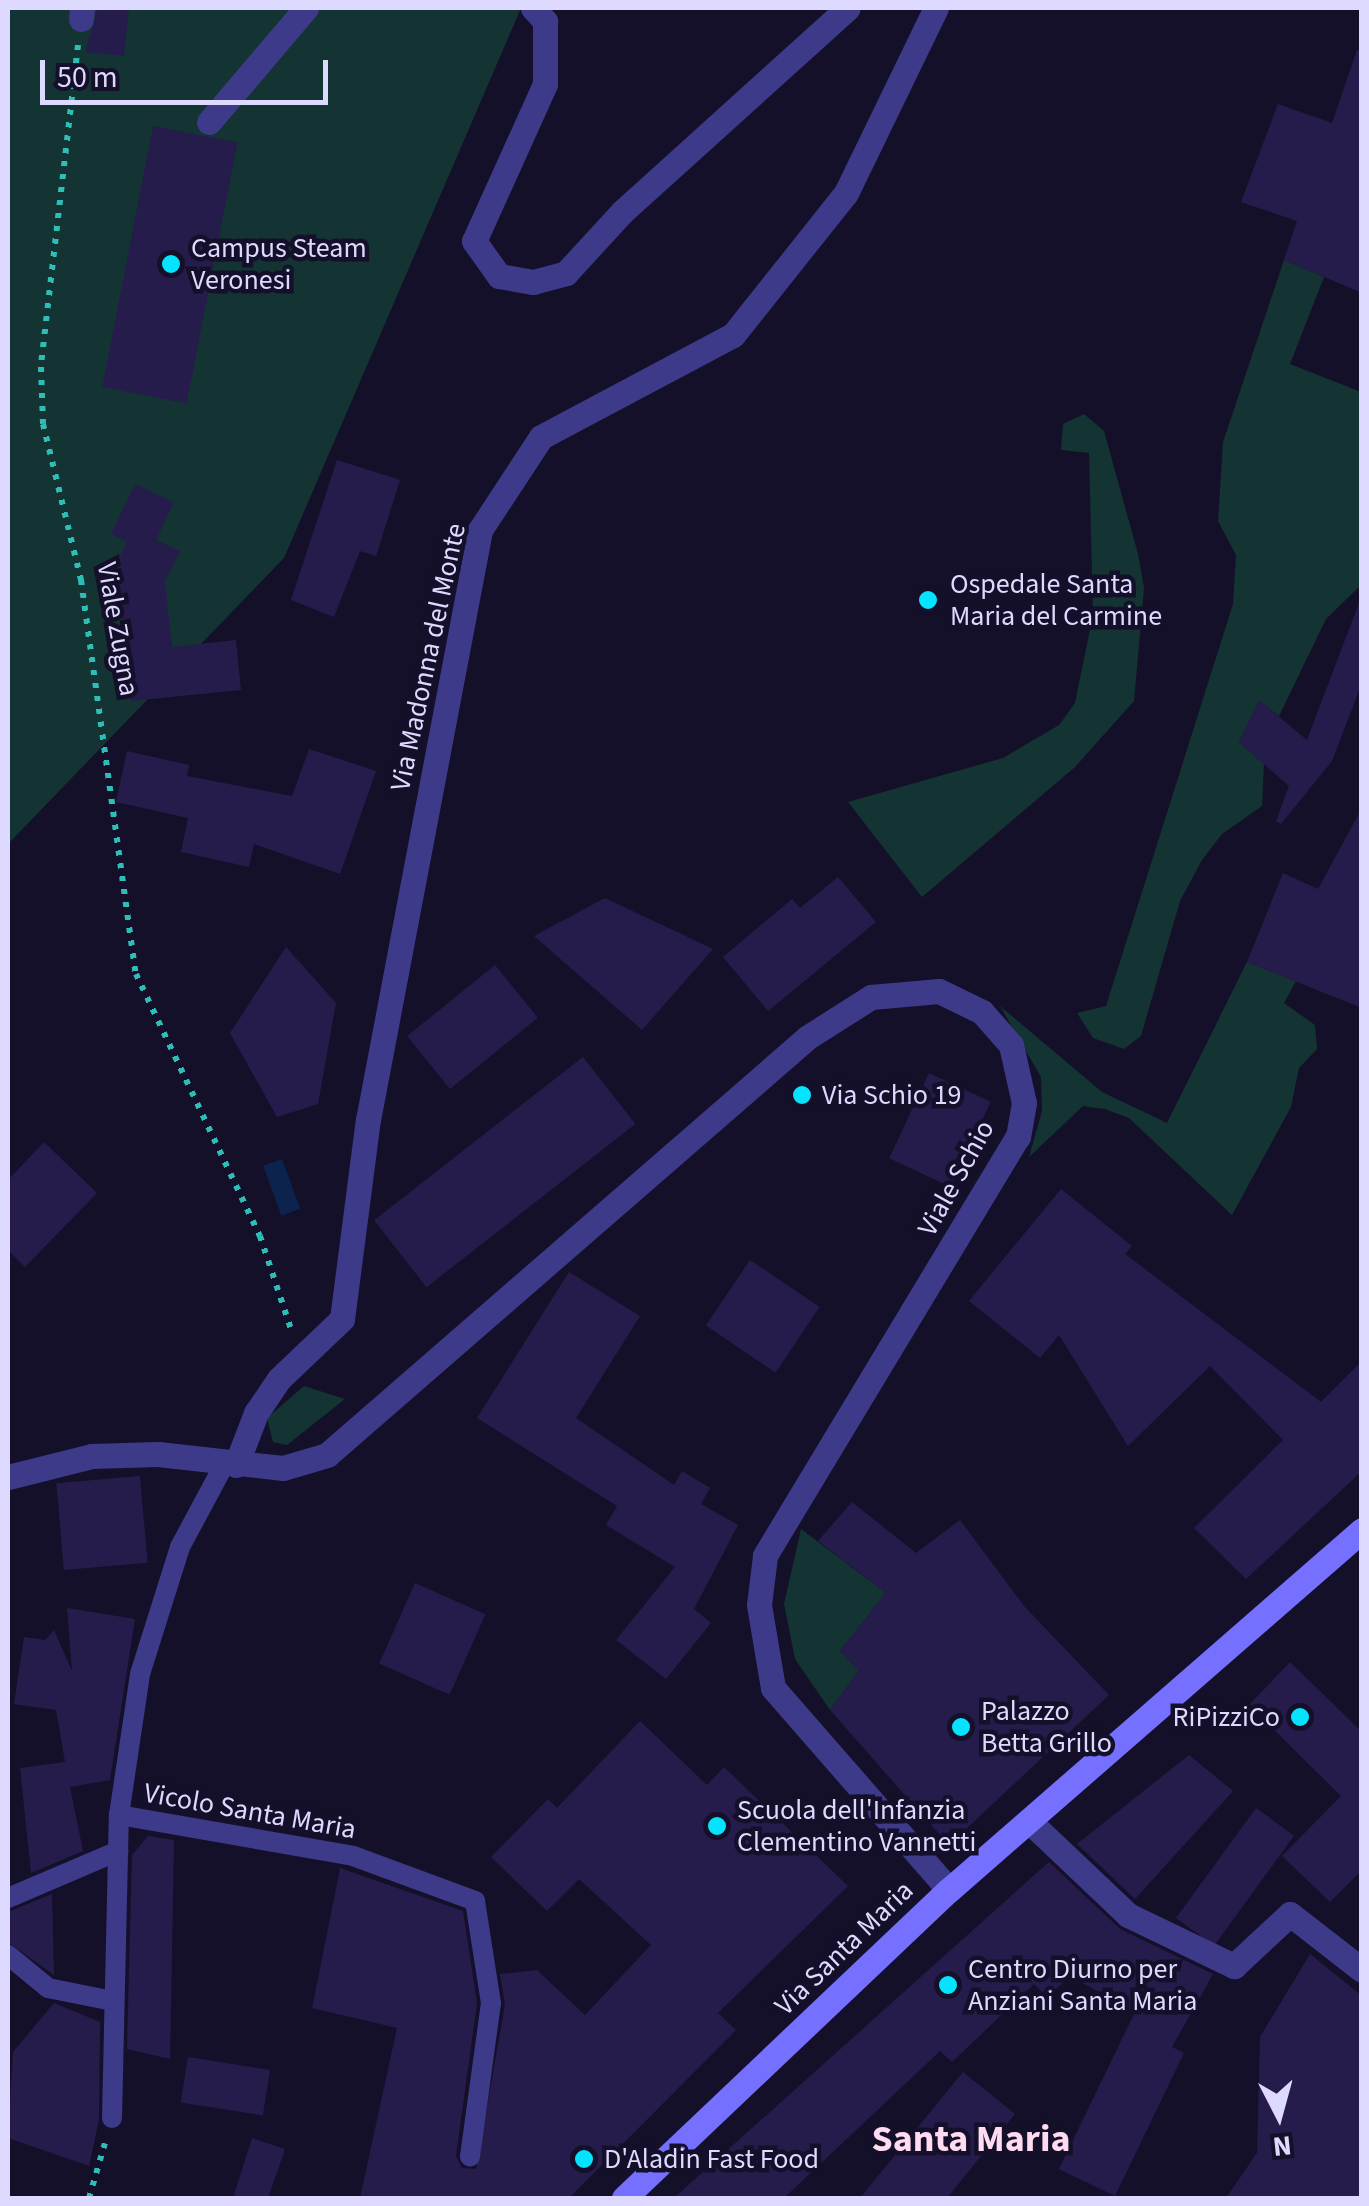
<!DOCTYPE html>
<html>
<head>
<meta charset="utf-8">
<style>
	body { margin:0 }
	#map { position:relative; width:1369px; height:2206px; overflow:hidden; background:#15102a; font-family:"Source Sans 3",sans-serif }
	div>[style] { position:absolute }
	.green>* { inset:0; background:#133433 }
	.water>* { inset:0; background:#0c234d; transform-origin:0 0 }
	.building>* { inset:0; background:#261c4b; transform-origin:0 0 }
	.path>* { height:6px; margin-top:-3px; transform-origin:0; background:repeating-linear-gradient(90deg,#2ebeb7 0 5px,transparent 0 13px) }
	.service>* { height:20px; margin:-10px; padding:0 10px; transform-origin:10px; border-radius:10px; background:#3e3a8a }
	.minor>* { height:25px; margin:-12.5px; padding:0 12.5px; transform-origin:12.5px; border-radius:12.5px; background:#3e3a8a }
	.tertiary>* { height:25px; margin:-12.5px; padding:0 12.5px; transform-origin:12.5px; border-radius:12.5px; background:#3e3a8a }
	.secondary>* { height:25px; margin:-12.5px; padding:0 12.5px; transform-origin:12.5px; border-radius:12.5px; background:#7570ff }
	.dots>* { width:28px; height:28px; translate:-50% -50%; box-sizing:border-box; border:5px solid #15102a; border-radius:50% }
	span { translate:-50% -50%; white-space:nowrap; text-align:center; line-height:1.15; -webkit-text-stroke:9px #15102a; paint-order:stroke }
	.poi-label { font-size:28px; color:#ded9ff }
	.left { translate:0 -50%; text-align:left }
	.right { translate:-100% -50%; text-align:right }
	.street-label { font-size:28px; color:#ded9ff }
	.district-label { font-size:38px; color:#ffdbf1; font-weight:700 }
	.frame { position:absolute; inset:0; border:10px solid #ded9ff; pointer-events:none }
	.north { position:absolute; left:1229px; top:2066px; width:100px; height:100px; -webkit-text-stroke:8px #15102a; paint-order:stroke; rotate:174deg; font-size:28px; font-weight:700; line-height:40px; text-align:center; color:#ded9ff }
	.north::after { content:''; display:block; margin:auto; width:35px; height:45px; background:#ded9ff; clip-path:polygon(50% 0,100% 100%,50% 72%,0 100%) }
	.scale { position:absolute; left:40px; top:60px; width:288px; height:45px; box-sizing:border-box; border:5px solid #ded9ff; border-top:0; padding-left:12px; font-size:30px; line-height:35px; white-space:nowrap; color:#ded9ff; -webkit-text-stroke:8px #15102a; paint-order:stroke }
</style>
</head>
<body>
<div id="map">
	<div class="green">
		<i style="clip-path:polygon(8px 8px,521px 8px,284px 558px,8px 844px)"></i>
		<i style="clip-path:polygon(1284px 260px,1324px 277px,1290px 364px,1361px 392px,1361px 585px,1326px 619px,1279px 716px,1259px 701px,1239px 742px,1264px 764px,1262px 806px,1222px 834px,1202px 860px,1180px 901px,1141px 1036px,1124px 1049px,1093px 1038px,1077px 1013px,1106px 1006px,1233px 604px,1236px 555px,1218px 521px,1223px 442px)"></i>
		<i style="clip-path:polygon(1084px 414px,1104px 431px,1138px 554px,1144px 588px,1134px 701px,1075px 767px,922px 897px,848px 802px,1003px 758px,1059px 725px,1075px 703px,1093px 615px,1089px 453px,1061px 450px,1063px 424px)"></i>
		<i style="clip-path:polygon(1247px 962px,1296px 981px,1284px 1003px,1315px 1025px,1317px 1049px,1299px 1068px,1291px 1107px,1232px 1215px,1129px 1118px,1105px 1109px,1083px 1106px,1029px 1157px,1042px 1111px,1041px 1077px,1000px 1006px,1102px 1092px,1167px 1123px)"></i>
		<i style="clip-path:polygon(304px 1386px,345px 1399px,287px 1445px,273px 1442px,267px 1418px)"></i>
		<i style="clip-path:polygon(801px 1529px,886px 1593px,840px 1651px,859px 1671px,830px 1710px,795px 1659px,784px 1604px)"></i>
	</div>
	<div class="water">
		<i style="left:282px;top:1159px;width:53px;height:20px;rotate:70deg"></i>
	</div>
	<div class="building">
		<i style="clip-path:polygon(98px 8px,129px 8px,124px 56px,85px 52px)"></i>
		<i style="clip-path:polygon(1357px 50px,1362px 51px,1362px 293px,1284px 260px,1297px 221px,1241px 202px,1278px 104px,1332px 123px)"></i>
		<i style="left:153px;top:126px;width:86px;height:266px;rotate:11deg"></i>
		<i style="clip-path:polygon(337px 460px,400px 480px,376px 556px,360px 551px,334px 617px,291px 600px)"></i>
		<i style="clip-path:polygon(135px 484px,174px 502px,156px 540px,180px 551px,165px 581px,172px 647px,236px 640px,241px 690px,131px 701px,117px 562px,127px 542px,111px 534px)"></i>
		<i style="clip-path:polygon(1359px 603px,1362px 683px,1332px 761px,1281px 824px,1276px 821px,1289px 786px,1239px 742px,1259px 700px,1307px 740px)"></i>
		<i style="clip-path:polygon(309px 749px,376px 771px,340px 874px,254px 844px,249px 867px,181px 852px,188px 818px,116px 802px,127px 751px,189px 765px,187px 776px,292px 796px)"></i>
		<i style="clip-path:polygon(1362px 808px,1362px 1008px,1247px 962px,1283px 873px,1318px 889px)"></i>
		<i style="clip-path:polygon(838px 877px,876px 922px,768px 1011px,723px 957px,792px 899px,800px 908px)"></i>
		<i style="clip-path:polygon(605px 898px,713px 949px,642px 1030px,534px 936px)"></i>
		<i style="clip-path:polygon(286px 947px,336px 1003px,318px 1104px,277px 1117px,230px 1033px)"></i>
		<i style="left:495px;top:965px;width:68px;height:113px;rotate:51deg"></i>
		<i style="left:583px;top:1057px;width:85px;height:265px;rotate:52deg"></i>
		<i style="left:929px;top:1073px;width:68px;height:94px;rotate:25deg"></i>
		<i style="clip-path:polygon(44px 1142px,97px 1193px,25px 1267px,8px 1250px,8px 1180px)"></i>
		<i style="clip-path:polygon(1061px 1189px,1132px 1246px,1125px 1254px,1321px 1402px,1362px 1361px,1362px 1471px,1246px 1579px,1194px 1528px,1283px 1440px,1210px 1366px,1128px 1446px,1059px 1335px,1040px 1358px,969px 1301px)"></i>
		<i style="left:750px;top:1260px;width:84px;height:79px;rotate:34deg"></i>
		<i style="clip-path:polygon(569px 1272px,640px 1316px,576px 1418px,674px 1485px,682px 1471px,710px 1488px,701px 1504px,738px 1525px,694px 1609px,711px 1623px,666px 1679px,616px 1640px,675px 1567px,606px 1525px,617px 1506px,477px 1418px)"></i>
		<i style="left:140px;top:1476px;width:87px;height:84px;rotate:85deg"></i>
		<i style="clip-path:polygon(852px 1502px,916px 1553px,960px 1520px,1024px 1606px,1109px 1695px,949px 1845px,830px 1710px,859px 1671px,840px 1651px,886px 1593px,818px 1541px)"></i>
		<i style="left:415px;top:1583px;width:77px;height:88px;rotate:24deg"></i>
		<i style="clip-path:polygon(67px 1608px,135px 1619px,110px 1780px,70px 1787px,83px 1851px,31px 1873px,20px 1768px,65px 1762px,56px 1710px,14px 1704px,24px 1637px,45px 1640px,54px 1630px,72px 1671px)"></i>
		<i style="clip-path:polygon(1290px 1662px,1362px 1732px,1362px 1870px,1330px 1902px,1282px 1856px,1341px 1796px,1249px 1705px)"></i>
		<i style="clip-path:polygon(640px 1721px,707px 1785px,724px 1767px,848px 1886px,718px 2013px,736px 2030px,569px 2198px,360px 2198px,397px 2028px,312px 2008px,340px 1868px,463px 1911px,477px 2003px,456px 2156px,462px 2168px,476px 2169px,505px 2005px,500px 1974px,537px 1970px,585px 2015px,651px 1945px,579px 1879px,547px 1911px,491px 1857px,548px 1799px,557px 1808px)"></i>
		<i style="clip-path:polygon(1189px 1755px,1233px 1791px,1135px 1899px,1077px 1844px)"></i>
		<i style="left:1256px;top:1808px;width:47px;height:136px;rotate:36deg"></i>
		<i style="clip-path:polygon(148px 1836px,174px 1840px,170px 2059px,127px 2049px,132px 1855px)"></i>
		<i style="clip-path:polygon(1049px 1862px,1120px 1929px,1213px 1974px,1172px 2047px,1184px 2053px,1115px 2196px,1059px 2169px,1135px 2012px,1070px 1976px,1047px 1997px,1034px 1984px,952px 2062px,940px 2051px,784px 2198px,674px 2198px)"></i>
		<i style="clip-path:polygon(52px 1894px,54px 1975px,8px 1942px,8px 1912px)"></i>
		<i style="clip-path:polygon(1310px 1954px,1362px 1996px,1362px 2198px,1226px 2198px,1257px 2153px,1260px 2037px)"></i>
		<i style="clip-path:polygon(54px 2003px,100px 2022px,99px 2120px,89px 2166px,8px 2138px,13px 2052px)"></i>
		<i style="left:188px;top:2057px;width:83px;height:46px;rotate:9deg"></i>
		<i style="clip-path:polygon(963px 2072px,1015px 2114px,947px 2198px,860px 2198px)"></i>
		<i style="clip-path:polygon(252px 2138px,285px 2149px,268px 2198px,233px 2198px)"></i>
	</div>
	<div class="path">
		<i style="left:78px;top:45px;width:324px;rotate:96.6deg"></i>
		<i style="left:41px;top:367px;width:57px;rotate:88deg"></i>
		<i style="left:43px;top:424px;width:161px;rotate:76.3deg"></i>
		<i style="left:81px;top:580px;width:398px;rotate:82.1deg"></i>
		<i style="left:136px;top:974px;width:290px;rotate:64.7deg"></i>
		<i style="left:260px;top:1236px;width:98px;rotate:71.6deg"></i>
		<i style="left:89px;top:2198px;width:57px;rotate:-73.8deg"></i>
	</div>
	<div class="service">
		<i style="left:119px;top:1815px;width:238px;rotate:9.9deg"></i>
		<i style="left:353px;top:1856px;width:130px;rotate:20.2deg"></i>
		<i style="left:475px;top:1901px;width:103px;rotate:81.1deg"></i>
		<i style="left:491px;top:2003px;width:155px;rotate:97.8deg"></i>
		<i style="left:8px;top:1898px;width:120px;rotate:-23.1deg"></i>
		<i style="left:8px;top:1955px;width:52px;rotate:39.5deg"></i>
		<i style="left:48px;top:1988px;width:66px;rotate:11.3deg"></i>
		<i style="left:112px;top:2118px;width:303px;rotate:-88.7deg"></i>
		<i style="left:119px;top:1815px;width:143px;rotate:-81.5deg"></i>
		<i style="left:140px;top:1674px;width:133px;rotate:-72.5deg"></i>
		<i style="left:180px;top:1547px;width:95px;rotate:-61.8deg"></i>
	</div>
	<div class="minor">
		<i style="left:533px;top:8px;width:18px;rotate:47deg"></i>
		<i style="left:545px;top:21px;width:63px;rotate:90deg"></i>
		<i style="left:545px;top:84px;width:172px;rotate:114.3deg"></i>
		<i style="left:474px;top:241px;width:43px;rotate:54.5deg"></i>
		<i style="left:499px;top:276px;width:35px;rotate:10deg"></i>
		<i style="left:533px;top:282px;width:34px;rotate:-15deg"></i>
		<i style="left:566px;top:273px;width:83px;rotate:-47.4deg"></i>
		<i style="left:622px;top:212px;width:304px;rotate:-42.1deg"></i>
		<i style="left:81px;top:19px;width:11px;rotate:-85deg"></i>
		<i style="left:209px;top:122px;width:150px;rotate:-49.6deg"></i>
		<i style="left:236px;top:1465px;width:56px;rotate:-69deg"></i>
		<i style="left:256px;top:1413px;width:41px;rotate:-55.9deg"></i>
		<i style="left:279px;top:1379px;width:87px;rotate:-43.6deg"></i>
		<i style="left:342px;top:1319px;width:201px;rotate:-82.6deg"></i>
		<i style="left:368px;top:1120px;width:601px;rotate:-79.25deg"></i>
		<i style="left:480px;top:530px;width:111px;rotate:-56.7deg"></i>
		<i style="left:541px;top:437px;width:217px;rotate:-28deg"></i>
		<i style="left:733px;top:335px;width:181px;rotate:-51.5deg"></i>
		<i style="left:846px;top:193px;width:206px;rotate:-64.1deg"></i>
		<i style="left:1030px;top:1822px;width:135px;rotate:43.5deg"></i>
		<i style="left:1128px;top:1915px;width:118px;rotate:25.7deg"></i>
		<i style="left:1234px;top:1966px;width:76px;rotate:-42.9deg"></i>
		<i style="left:1290px;top:1914px;width:91px;rotate:37.9deg"></i>
	</div>
	<div class="tertiary">
		<i style="left:8px;top:1477px;width:87px;rotate:-14deg"></i>
		<i style="left:92px;top:1456px;width:66px;rotate:-1.7deg"></i>
		<i style="left:158px;top:1454px;width:126px;rotate:6.4deg"></i>
		<i style="left:283px;top:1468px;width:46px;rotate:-16.5deg"></i>
		<i style="left:327px;top:1455px;width:637px;rotate:-40.99deg"></i>
		<i style="left:808px;top:1037px;width:75px;rotate:-32.4deg"></i>
		<i style="left:871px;top:997px;width:68px;rotate:-5deg"></i>
		<i style="left:939px;top:991px;width:48px;rotate:26deg"></i>
		<i style="left:982px;top:1012px;width:44px;rotate:48.7deg"></i>
		<i style="left:1011px;top:1045px;width:59px;rotate:77.4deg"></i>
		<i style="left:1024px;top:1103px;width:34px;rotate:100deg"></i>
		<i style="left:1018px;top:1136px;width:490px;rotate:121.1deg"></i>
		<i style="left:765px;top:1556px;width:49px;rotate:97deg"></i>
		<i style="left:759px;top:1605px;width:84px;rotate:80.4deg"></i>
		<i style="left:773px;top:1688px;width:268px;rotate:48.9deg"></i>
	</div>
	<div class="secondary">
		<i style="left:624px;top:2198px;width:448px;rotate:-43.5deg"></i>
		<i style="left:949px;top:1890px;width:548px;rotate:-41.08deg"></i>
	</div>
	<div class="dots">
		<i style="left:171px;top:264px;background:#05e3ff"></i>
		<i style="left:928px;top:600px;background:#05e3ff"></i>
		<i style="left:802px;top:1095px;background:#05e3ff"></i>
		<i style="left:1300px;top:1717px;background:#05e3ff"></i>
		<i style="left:961px;top:1727px;background:#05e3ff"></i>
		<i style="left:717px;top:1826px;background:#05e3ff"></i>
		<i style="left:948px;top:1985px;background:#05e3ff"></i>
		<i style="left:584px;top:2159px;background:#05e3ff"></i>
	</div>
	<div class="poi-label">
		<span class="left" style="left:191px;top:264px">Campus Steam<br>Veronesi</span>
		<span class="left" style="left:950px;top:600px">Ospedale Santa<br>Maria del Carmine</span>
		<span class="left" style="left:822px;top:1095px">Via Schio 19</span>
		<span class="left" style="left:981px;top:1727px">Palazzo<br>Betta Grillo</span>
		<span class="right" style="left:1280px;top:1717px">RiPizziCo</span>
		<span class="left" style="left:737px;top:1826px">Scuola dell'Infanzia<br>Clementino Vannetti</span>
		<span class="left" style="left:968px;top:1985px">Centro Diurno per<br>Anziani Santa Maria</span>
		<span class="left" style="left:604px;top:2159px">D'Aladin Fast Food</span>
	</div>
	<div class="street-label">
		<span style="left:118px;top:629px;rotate:80deg">Viale Zugna</span>
		<span style="left:428px;top:657px;rotate:-78deg">Via Madonna del Monte</span>
		<span style="left:956px;top:1178px;rotate:-61deg">Viale Schio</span>
		<span style="left:250px;top:1811px;rotate:10deg">Vicolo Santa Maria</span>
		<span style="left:844px;top:1948px;rotate:-44deg">Via Santa Maria</span>
	</div>
	<div class="district-label">
		<span style="left:971px;top:2140px">Santa Maria</span>
	</div>
	<div class="frame"></div>
	<div class="north">N</div>
	<div class="scale">50 m</div>
</div>
</body>
</html>
